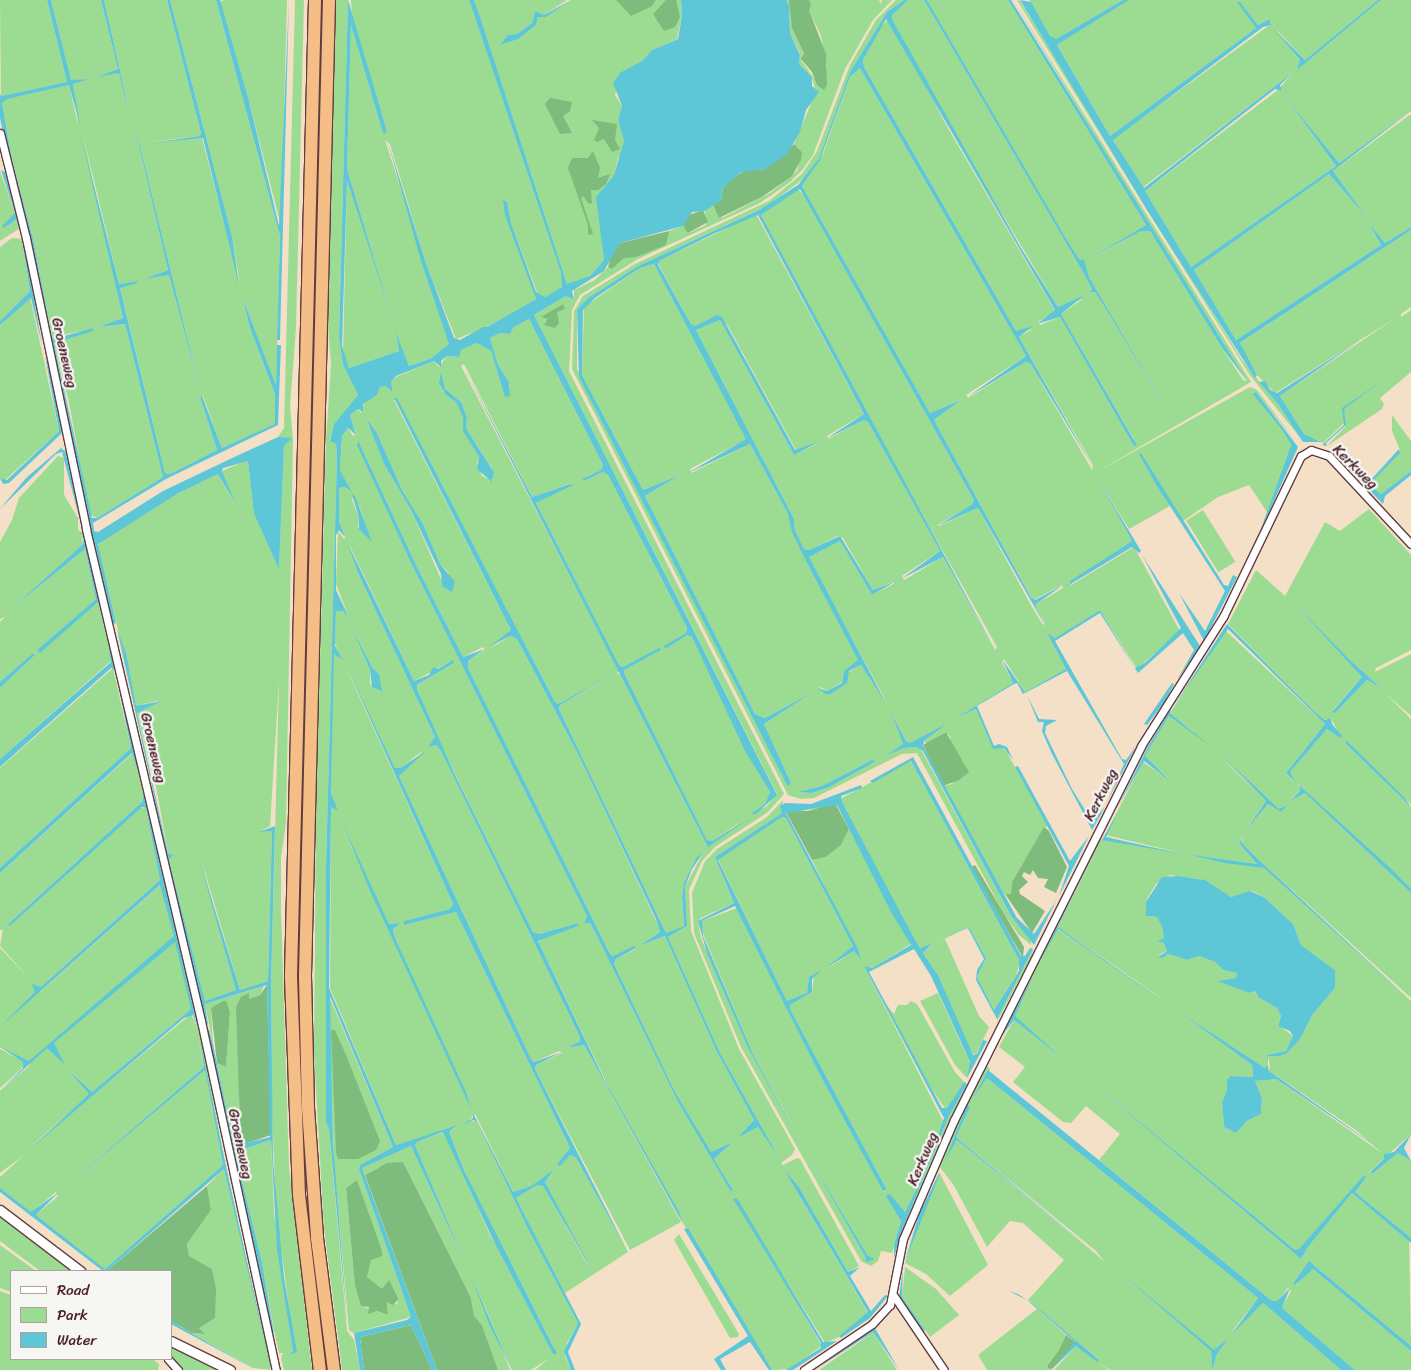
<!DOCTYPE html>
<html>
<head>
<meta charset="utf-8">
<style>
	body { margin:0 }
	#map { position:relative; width:1411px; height:1370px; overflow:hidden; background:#f3e0c6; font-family:Sriracha,sans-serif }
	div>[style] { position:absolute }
	.green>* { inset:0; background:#9cdc92; transform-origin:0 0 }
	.forest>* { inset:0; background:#7dbc7c }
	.water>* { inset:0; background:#5dc7d8 }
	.roads { filter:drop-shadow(1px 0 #633c42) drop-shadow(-1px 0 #633c42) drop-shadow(0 1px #633c42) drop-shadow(0 -1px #633c42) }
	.minor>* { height:7px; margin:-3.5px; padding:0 3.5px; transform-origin:3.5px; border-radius:3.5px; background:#fff }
	.tertiary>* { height:9px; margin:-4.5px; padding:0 4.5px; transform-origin:4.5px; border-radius:4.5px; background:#fff }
	.motorway>* { height:12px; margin:-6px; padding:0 6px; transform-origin:6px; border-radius:6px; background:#f6be87 }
	span { translate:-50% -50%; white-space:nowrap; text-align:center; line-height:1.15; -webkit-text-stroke:4.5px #f6f6f2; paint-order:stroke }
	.street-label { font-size:15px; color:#4a1f2b }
	.legend { position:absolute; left:10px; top:1270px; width:162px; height:90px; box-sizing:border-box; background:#f6f6f2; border:1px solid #b1a0a2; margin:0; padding:6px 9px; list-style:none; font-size:15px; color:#4a1f2b }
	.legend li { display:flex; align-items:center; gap:10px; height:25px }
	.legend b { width:25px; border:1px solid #b1a0a2 }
</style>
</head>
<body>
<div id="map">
	<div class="green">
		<i style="clip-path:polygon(0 0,47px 0,67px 82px,1px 96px)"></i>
		<i style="clip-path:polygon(evenodd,51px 0,101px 0,118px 69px,96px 77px,119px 72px,132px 122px,104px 0,167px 0,201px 133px,200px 136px,150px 142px,202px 138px,240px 285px,232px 236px,170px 0,216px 0,280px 236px,276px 385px,242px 296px,250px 328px,275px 394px,276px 424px,222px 448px,203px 396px,200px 397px,217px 450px,170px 474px,165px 473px,120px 287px,137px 281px,119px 284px,82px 131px,123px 318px,98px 327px,125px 324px,163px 477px,97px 518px,89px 514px,69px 402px,54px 343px,92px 329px,52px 337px,33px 238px,12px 160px,2px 103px,6px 99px,69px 85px,78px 125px,73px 83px,89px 79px,71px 81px,51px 0,135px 129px,139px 142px,200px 390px,169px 275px,144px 279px,168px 270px,135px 129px)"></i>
		<i style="clip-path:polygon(224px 0,287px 0,281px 226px,249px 101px,220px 2px)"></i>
		<i style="clip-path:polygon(295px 0,304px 0,296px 328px,290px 406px,293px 440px,286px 823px,281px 858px,281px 910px,289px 1167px,312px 1370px,284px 1370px,281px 1358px,283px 1353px,279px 1353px,275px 1335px,262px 1262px,235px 1152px,271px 1140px,274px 1212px,293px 1351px,290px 1352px,295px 1351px,276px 1211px,272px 1110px,271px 987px,279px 681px,270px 826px,261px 831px,272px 830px,268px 981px,240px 990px,201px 859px,236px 990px,205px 1001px,169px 860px,173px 855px,168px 853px,157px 791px,137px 713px,160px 700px,136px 706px,98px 546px,100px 541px,177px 494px,218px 474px,235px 503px,222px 471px,248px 460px,254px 514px,279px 568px,284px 446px,290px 438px,278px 437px,284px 428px)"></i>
		<i style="clip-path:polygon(336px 0,348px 0,339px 338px,343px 365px,358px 395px,334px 424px,330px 440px,336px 444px,337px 455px,326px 867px,328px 1115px,326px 1118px,329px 1128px,347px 1331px,354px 1340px,360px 1370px,342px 1370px,341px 1361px,324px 1228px,314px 1055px,316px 810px,326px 440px,331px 364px,328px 328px)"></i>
		<i style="clip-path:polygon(351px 0,469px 0,561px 273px,563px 285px,559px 290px,545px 297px,538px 295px,511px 223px,507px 202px,510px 224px,536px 299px,487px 327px,456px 339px,426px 263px,390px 144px,385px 140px,450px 341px,446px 349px,432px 358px,409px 366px,395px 333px,399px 351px,349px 368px,343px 353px,347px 179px,394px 325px,347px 169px,351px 25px,382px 130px,387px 131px,352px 19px)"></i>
		<i style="clip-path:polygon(474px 0,567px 0,544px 15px,535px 11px,532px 23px,517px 34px,508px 35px,502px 45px,536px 25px,538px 17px,546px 17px,571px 0,681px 0,682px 16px,677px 39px,652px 50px,642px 61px,621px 72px,615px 95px,622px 106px,618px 120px,624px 141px,623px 153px,618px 158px,614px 175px,604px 187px,599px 209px,604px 260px,590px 276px,571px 285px,567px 284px)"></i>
		<i style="clip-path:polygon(evenodd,786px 0,789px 0,792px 8px,792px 28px,804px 55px,801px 60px,816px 81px,825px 78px,827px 66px,821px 36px,809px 10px,809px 0,879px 0,881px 4px,882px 0,892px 0,873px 20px,845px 69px,813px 155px,803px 169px,789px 183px,760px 203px,638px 259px,580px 295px,572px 310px,569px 371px,784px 794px,768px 812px,715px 847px,702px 861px,689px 890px,691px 931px,739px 1049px,795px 1149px,792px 1155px,781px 1163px,783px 1165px,797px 1158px,800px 1159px,859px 1266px,848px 1272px,799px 1187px,783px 1168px,868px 1313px,839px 1337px,825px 1343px,735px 1197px,822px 1346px,789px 1369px,772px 1370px,684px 1225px,611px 1092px,539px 943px,539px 938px,578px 926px,578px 923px,539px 934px,533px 932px,442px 748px,416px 686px,454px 663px,452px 661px,414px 681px,349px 544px,358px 573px,435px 737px,428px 747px,436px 745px,441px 751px,580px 1037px,580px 1041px,567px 1048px,584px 1045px,681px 1222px,630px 1250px,535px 1069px,536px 1065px,562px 1053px,559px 1051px,534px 1062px,531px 1059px,399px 776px,424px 750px,400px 768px,395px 768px,345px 665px,453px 904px,450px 909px,404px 921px,404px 925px,456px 912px,570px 1148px,558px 1163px,560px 1165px,570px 1155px,576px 1158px,628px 1252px,565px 1293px,516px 1198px,537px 1185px,543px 1186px,593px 1274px,545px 1182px,556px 1169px,531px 1186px,513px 1192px,475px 1114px,469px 1120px,477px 1122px,529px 1231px,578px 1323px,567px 1343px,565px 1356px,571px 1370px,535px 1370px,550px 1358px,531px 1370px,512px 1370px,470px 1272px,510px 1370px,498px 1370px,482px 1325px,474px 1316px,471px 1298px,403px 1162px,377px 1168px,365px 1175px,362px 1168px,411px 1146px,466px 1265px,415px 1145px,417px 1142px,445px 1132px,489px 1233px,544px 1336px,551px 1349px,554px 1348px,469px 1181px,449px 1132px,458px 1126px,396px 1145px,330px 988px,331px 807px,338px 811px,332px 801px,331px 788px,333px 654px,336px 653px,341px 660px,335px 643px,336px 611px,343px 611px,349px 618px,336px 584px,338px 531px,344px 539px,346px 537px,339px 522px,339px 488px,345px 487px,350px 493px,340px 470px,342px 436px,348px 428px,353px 436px,356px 434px,350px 415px,358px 409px,361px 413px,365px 401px,377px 395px,380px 387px,386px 386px,393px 393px,391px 382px,396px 377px,434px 361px,439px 367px,447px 356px,458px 357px,461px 350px,477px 343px,491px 351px,505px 395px,510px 388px,509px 382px,498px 365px,490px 338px,500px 333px,510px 334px,514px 327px,529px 319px,603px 465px,601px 470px,582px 479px,584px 481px,603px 472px,608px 475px,687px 628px,686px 633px,664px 647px,687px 635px,692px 637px,746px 751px,770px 792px,765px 804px,752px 814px,767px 806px,777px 794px,534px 315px,566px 296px,574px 300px,574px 290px,595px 280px,608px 267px,612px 269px,624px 258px,643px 254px,669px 231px,683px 226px,689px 233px,706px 225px,705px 211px,713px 204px,722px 218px,770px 193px,797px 171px,802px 152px,794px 144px,816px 92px,812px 77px,799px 64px,800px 53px,790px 33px,789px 5px,786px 0,464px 364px,532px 497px,572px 483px,536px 503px,619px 665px,623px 667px,660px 650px,624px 670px,624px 673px,707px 840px,712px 841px,747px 818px,712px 843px,707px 845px,620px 674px,617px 674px,619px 670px,461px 366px,464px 364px,786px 0,439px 373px,445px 389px,461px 402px,467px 417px,466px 428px,492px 468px,493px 481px,482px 476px,477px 463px,479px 457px,466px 435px,463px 416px,456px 402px,443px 391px,439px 373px,786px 0,397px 399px,555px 702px,558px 704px,611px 677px,560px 705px,559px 709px,666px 933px,684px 926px,682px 897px,684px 883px,696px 858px,704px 851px,685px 887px,687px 926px,668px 937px,720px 1053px,781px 1161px,758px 1127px,737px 1138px,754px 1120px,717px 1052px,665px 936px,639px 946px,660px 932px,658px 925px,579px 756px,517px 639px,510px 636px,491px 648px,511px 630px,400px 412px,394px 400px,397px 399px,786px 0,366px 418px,377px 433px,402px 490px,423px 524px,440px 564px,448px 572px,453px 591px,444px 586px,411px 510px,384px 464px,366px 418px,786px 0,356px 441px,360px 444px,417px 567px,463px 657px,483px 647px,485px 650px,468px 661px,468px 668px,610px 954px,613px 956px,635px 947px,636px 949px,616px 959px,614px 964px,675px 1092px,709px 1151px,714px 1153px,733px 1142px,714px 1159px,733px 1190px,731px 1192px,678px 1102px,595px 932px,590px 923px,584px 924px,587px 916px,411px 563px,356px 441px,786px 0,351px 497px,360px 508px,371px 541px,358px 527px,359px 518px,351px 497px,786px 0,351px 624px,372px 667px,379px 674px,380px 692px,370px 684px,370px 670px,351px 624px,786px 0,339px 819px,389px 924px,400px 923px,393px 931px,395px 938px,471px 1109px,339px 819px)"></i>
		<i style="clip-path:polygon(evenodd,896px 0,904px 0,887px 12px,850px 72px,819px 158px,804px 178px,769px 205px,638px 266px,588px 298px,577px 309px,577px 369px,788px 787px,791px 783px,764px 724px,813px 692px,765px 718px,755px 714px,645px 496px,680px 475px,643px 490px,582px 375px,584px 307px,640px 268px,654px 264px,747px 439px,690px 469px,691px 473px,750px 444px,788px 514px,808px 565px,859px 660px,844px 671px,842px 682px,827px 691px,819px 686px,822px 692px,831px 694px,845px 684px,847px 673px,861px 665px,887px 703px,808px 557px,840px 541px,872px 595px,895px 583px,892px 582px,873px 590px,843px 538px,838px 536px,809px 550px,804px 549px,795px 530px,794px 519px,696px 330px,720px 320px,794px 455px,821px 442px,796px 450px,728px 326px,717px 315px,695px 326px,691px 324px,658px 264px,659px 261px,756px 214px,864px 414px,827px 436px,828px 439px,864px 420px,868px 422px,940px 551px,902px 576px,904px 580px,943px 557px,995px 650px,997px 647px,887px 452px,761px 215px,797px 188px,805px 197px,974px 500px,974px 504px,937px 525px,939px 526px,978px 508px,1032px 607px,1043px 625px,1045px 624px,1035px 605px,1063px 588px,1062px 585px,1033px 600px,934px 420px,961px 400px,930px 413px,802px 186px,823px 154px,850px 77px,860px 68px,1026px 356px,966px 395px,968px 398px,1026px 362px,1030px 363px,1092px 470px,1093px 465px,1019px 337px,1032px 329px,1016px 331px,864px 67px,863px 60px,881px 26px,889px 19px,949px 130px,1055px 311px,1038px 322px,1040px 325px,1060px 317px,1134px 445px,1134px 439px,1061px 314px,1083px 299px,1058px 307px,960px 144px,893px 21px,892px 14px,908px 0,924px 0,1083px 272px,1092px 289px,1091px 292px,1095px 292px,1104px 306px,1175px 424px,1089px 277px,1083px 260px,1079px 259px,1049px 211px,927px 0,1008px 0,1146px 225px,1090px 259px,1141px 231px,1150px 231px,1222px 348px,1243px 380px,1247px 381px,1146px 220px,1013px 0,1251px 382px,1095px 473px,1250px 387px,1257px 390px,1297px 443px,1256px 392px,1252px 392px,1284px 432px,1291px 445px,1267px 512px,1249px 485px,1218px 497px,1183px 521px,1140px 453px,1170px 506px,1129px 529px,1096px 476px,1132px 541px,1068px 583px,1071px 585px,1134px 547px,1180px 631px,1137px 669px,1100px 610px,1055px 638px,1047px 633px,1066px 669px,1025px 692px,1004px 659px,1002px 662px,1013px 683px,956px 718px,976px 709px,993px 748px,1002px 747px,1006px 751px,1048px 826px,1044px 828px,1012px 882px,1011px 894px,1003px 894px,943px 786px,952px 784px,966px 766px,952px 745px,950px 736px,945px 732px,927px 744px,924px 741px,948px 723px,912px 744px,906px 741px,892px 713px,903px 744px,883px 757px,904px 748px,916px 747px,922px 751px,1011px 916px,1031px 939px,1031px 945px,1018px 934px,1003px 912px,917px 753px,902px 754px,814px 798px,801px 799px,788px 795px,572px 369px,574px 311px,583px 296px,635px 264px,769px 201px,802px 174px,817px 151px,850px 65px,876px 20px,896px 0,872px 760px,828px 787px,812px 793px,797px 792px,822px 786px,872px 760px)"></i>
		<i style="clip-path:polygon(1017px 0,1020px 1px,1242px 360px,1278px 404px,1302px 440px,1249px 374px)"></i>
		<i style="clip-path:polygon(1029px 0,1123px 0,1056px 39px,1051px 38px)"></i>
		<i style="clip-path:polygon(1129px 0,1378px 0,1305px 60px,1274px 27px,1301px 62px,1297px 70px,1381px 0,1411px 0,1411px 111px,1339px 163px,1284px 95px,1336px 166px,1191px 267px,1145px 191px,1278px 90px,1293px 72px,1142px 188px,1113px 139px,1271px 24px,1268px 19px,1258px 25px,1239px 1px,1256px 28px,1110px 136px,1057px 45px)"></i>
		<i style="clip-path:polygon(1411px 114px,1411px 227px,1385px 243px,1369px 223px,1381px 245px,1236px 340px,1194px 270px,1329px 174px,1367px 218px,1333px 171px)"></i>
		<i style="clip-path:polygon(0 171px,15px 213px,4px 228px,16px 220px,20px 228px,0 241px)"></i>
		<i style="clip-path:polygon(1411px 230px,1411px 307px,1401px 314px,1401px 317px,1411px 310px,1411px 372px,1380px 398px,1384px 404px,1382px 409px,1327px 446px,1346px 426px,1344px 423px,1323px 443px,1304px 434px,1280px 396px,1394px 319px,1275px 393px,1257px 375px,1239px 344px)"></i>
		<i style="clip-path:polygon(12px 238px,22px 239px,30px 291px,0 321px,0 247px)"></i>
		<i style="clip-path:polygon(30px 297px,59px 431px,4px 481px,0 478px,0 325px)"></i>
		<i style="clip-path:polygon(1392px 415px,1411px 441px,1411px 471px,1381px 494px,1369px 485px,1400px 450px,1392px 431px)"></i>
		<i style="clip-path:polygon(58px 456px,64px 458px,64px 495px,78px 518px,78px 530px,85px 534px,88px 543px,82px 537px,83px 544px,11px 609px,85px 549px,96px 599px,37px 650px,98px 602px,107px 626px,113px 659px,0 759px,0 688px,35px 655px,33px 653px,0 682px,0 622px,5px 617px,0 619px,0 542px,12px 520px,19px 498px)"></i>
		<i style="clip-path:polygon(evenodd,1369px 509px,1411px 555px,1411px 650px,1376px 668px,1375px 672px,1411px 654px,1411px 716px,1385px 693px,1411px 719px,1411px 804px,1348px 743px,1345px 743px,1411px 807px,1411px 889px,1298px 784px,1300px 791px,1290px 800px,1305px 793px,1411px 893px,1411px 998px,1257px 858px,1241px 842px,1242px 837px,1238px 842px,1257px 864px,1187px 854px,1264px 868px,1411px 1001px,1411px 1134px,1369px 1172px,1372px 1174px,1398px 1153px,1411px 1161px,1411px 1238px,1355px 1192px,1364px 1175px,1299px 1250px,1295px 1250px,1070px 1064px,1301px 1259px,1308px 1247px,1352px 1193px,1409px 1241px,1411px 1346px,1314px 1265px,1307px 1264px,1293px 1282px,1296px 1285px,1310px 1268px,1313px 1269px,1411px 1351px,1411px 1370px,1355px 1370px,1282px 1308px,1291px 1291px,1288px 1288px,1277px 1302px,1272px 1301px,1099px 1160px,1120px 1134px,1086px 1106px,1071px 1123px,1063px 1122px,1013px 1082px,1025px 1067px,999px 1047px,1014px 1020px,1067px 1061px,1014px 1016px,1033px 975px,999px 1037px,1057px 929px,1174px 1007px,1058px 927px,1099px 846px,1034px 968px,1095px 843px,1105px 838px,1181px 853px,1105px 835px,1143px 762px,1174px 783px,1145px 756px,1169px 716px,1195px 733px,1170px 713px,1225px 630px,1325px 724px,1286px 773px,1294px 782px,1290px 772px,1327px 729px,1341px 738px,1331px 718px,1325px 720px,1316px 713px,1228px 624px,1256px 570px,1285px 596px,1325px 522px,1340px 531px,1369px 509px,1289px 598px,1351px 661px,1381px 688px,1367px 680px,1335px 713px,1333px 710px,1362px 677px,1289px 598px,1369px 509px,1220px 756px,1279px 809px,1289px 804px,1281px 812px,1268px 804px,1243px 832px,1266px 801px,1220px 756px,1369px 509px,1170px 875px,1200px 879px,1231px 897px,1253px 891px,1264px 897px,1293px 924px,1301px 945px,1335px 970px,1335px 988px,1313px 1014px,1300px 1039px,1283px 1055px,1268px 1056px,1270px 1067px,1268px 1070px,1357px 1131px,1382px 1153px,1276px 1079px,1255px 1081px,1262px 1098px,1261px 1114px,1247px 1121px,1236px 1133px,1224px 1127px,1222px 1102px,1227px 1090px,1227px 1080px,1230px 1076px,1253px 1077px,1252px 1065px,1178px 1011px,1265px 1068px,1268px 1065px,1267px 1055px,1286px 1051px,1293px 1036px,1278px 1025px,1281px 1016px,1277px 1008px,1257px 996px,1255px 991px,1249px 993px,1220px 981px,1236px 978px,1237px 973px,1223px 970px,1215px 962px,1199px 956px,1187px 960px,1168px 954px,1158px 955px,1167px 951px,1164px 942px,1158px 943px,1164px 938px,1162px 927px,1157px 917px,1147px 916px,1147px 899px,1156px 884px,1170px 875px)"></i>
		<i style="left:1203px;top:510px;width:61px;height:20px;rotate:58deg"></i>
		<i style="clip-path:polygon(113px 668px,131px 748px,0 868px,0 768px)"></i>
		<i style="clip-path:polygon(evenodd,133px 753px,143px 785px,143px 801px,8px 924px,12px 924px,140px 808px,146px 808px,160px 880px,41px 987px,36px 987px,40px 992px,165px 881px,191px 987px,220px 1135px,198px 1036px,204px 1067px,62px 1190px,205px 1070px,223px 1165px,105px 1269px,36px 1215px,58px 1196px,56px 1192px,31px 1213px,0 1188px,0 1177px,24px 1155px,0 1173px,0 1091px,30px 1065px,0 1047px,0 948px,29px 978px,0 946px,3px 930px,0 930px,0 873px,133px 753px,195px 1009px,198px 1029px,191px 1014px,28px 1149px,90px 1094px,69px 1069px,92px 1092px,186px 1013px,195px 1009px)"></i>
		<i style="clip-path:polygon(911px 761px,1020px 962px,1016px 975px,994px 1010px,977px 977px,986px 958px,969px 927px,936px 943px,945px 939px,979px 1016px,989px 1027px,976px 1055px,972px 1053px,958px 1027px,938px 975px,923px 953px,932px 945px,920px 948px,915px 941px,840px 799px)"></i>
		<i style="clip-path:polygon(evenodd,783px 800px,782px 813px,715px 857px,734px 903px,701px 918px,698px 921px,701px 938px,748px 1048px,804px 1147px,753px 1054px,701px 929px,702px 921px,737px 908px,821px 1077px,884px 1192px,887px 1190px,790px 1009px,790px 1005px,812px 992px,814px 977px,809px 977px,807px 994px,787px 1001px,718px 859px,782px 817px,786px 818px,853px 946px,828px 968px,854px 951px,861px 960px,812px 860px,826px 857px,841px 845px,849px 829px,911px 944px,872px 968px,864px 966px,943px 1121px,924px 1174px,905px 1212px,890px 1194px,901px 1221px,892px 1253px,881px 1251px,878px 1261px,871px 1266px,861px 1261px,741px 1047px,694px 933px,692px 893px,705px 861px,717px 849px,767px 817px,783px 800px,806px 1152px,868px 1256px,875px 1259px,865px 1263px,866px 1258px,806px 1152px)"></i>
		<i style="clip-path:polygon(1033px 949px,1032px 956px,998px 1020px,997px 1019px)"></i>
		<i style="clip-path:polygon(264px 986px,260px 995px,249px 999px,249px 994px,239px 1106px,244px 1144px,234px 1147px,217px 1063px,226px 1067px,230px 1012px,217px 1006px,211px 1008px,213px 1044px,205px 1004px)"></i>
		<i style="clip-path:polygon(938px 993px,971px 1065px,967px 1078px,955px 1065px,920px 1001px)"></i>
		<i style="clip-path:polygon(evenodd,329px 996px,393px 1147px,360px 1165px,359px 1169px,411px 1317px,354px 1333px,349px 1330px,334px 1163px,329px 996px,357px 1180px,371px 1221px,367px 1277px,382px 1290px,389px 1281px,399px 1298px,397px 1304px,387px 1302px,388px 1315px,361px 1306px,355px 1286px,346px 1188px,357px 1180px)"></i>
		<i style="clip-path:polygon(911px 1001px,917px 1004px,955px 1072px,964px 1082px,946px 1110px,924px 1077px,885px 1003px,894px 1014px,898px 1005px,907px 1005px)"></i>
		<i style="clip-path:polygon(0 1049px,24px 1062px,23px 1067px,0 1088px)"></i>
		<i style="clip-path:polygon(evenodd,986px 1065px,990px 1069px,972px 1100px,987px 1078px,1258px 1298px,1232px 1332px,1263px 1303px,1341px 1370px,1110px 1370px,1101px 1365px,1108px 1370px,1054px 1370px,1076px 1346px,1099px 1360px,1028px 1300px,1064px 1260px,1023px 1223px,1010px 1221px,987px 1247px,953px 1184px,939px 1166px,955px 1126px,986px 1065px,968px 1106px,970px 1107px,956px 1137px,1096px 1251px,1104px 1261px,957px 1140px,944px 1163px,968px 1106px,986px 1065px,1110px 1264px,1214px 1351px,1229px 1338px,1217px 1354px,1212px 1369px,1211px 1351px,1110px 1264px)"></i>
		<i style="clip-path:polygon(967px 1084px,968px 1085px,895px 1259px,901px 1233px,948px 1118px)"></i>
		<i style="clip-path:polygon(224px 1169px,271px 1364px,270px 1370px,253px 1368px,192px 1333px,204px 1334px,199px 1328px,212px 1269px,189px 1256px,187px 1244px,211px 1210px,207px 1186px)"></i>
		<i style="clip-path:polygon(940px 1174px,988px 1265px,950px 1296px,926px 1274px,905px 1263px,918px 1223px)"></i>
		<i style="clip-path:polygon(0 1214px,76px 1271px,40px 1271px,0 1241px)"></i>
		<i style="clip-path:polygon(679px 1234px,739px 1334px,738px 1337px,730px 1338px,674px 1240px)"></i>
		<i style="clip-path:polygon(0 1245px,36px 1271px,11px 1271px,11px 1292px,0 1288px)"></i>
		<i style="clip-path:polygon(905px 1267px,936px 1289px,959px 1315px,930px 1337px,902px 1297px)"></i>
		<i style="clip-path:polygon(0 1291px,11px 1295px,11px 1359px,152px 1359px,159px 1364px,158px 1370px,0 1370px)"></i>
		<i style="clip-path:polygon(1037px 1309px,1066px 1335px,1059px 1350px,1048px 1363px,1052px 1370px,987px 1370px,978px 1355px)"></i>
		<i style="clip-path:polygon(873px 1332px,897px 1370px,819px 1370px,861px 1341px)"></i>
		<i style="clip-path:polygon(171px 1344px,224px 1370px,181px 1370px,171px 1359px)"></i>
	</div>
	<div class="forest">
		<i style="clip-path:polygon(616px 0,656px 0,652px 6px,631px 16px)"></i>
		<i style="clip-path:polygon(666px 0,676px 0,680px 17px,675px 27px,664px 31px,653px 14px)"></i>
		<i style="clip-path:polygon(789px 0,809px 0,811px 5px,809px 10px,826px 54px,827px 85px,824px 90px,817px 85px,812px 72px,801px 59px,804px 54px,792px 28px)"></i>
		<i style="clip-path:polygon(550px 98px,572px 102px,570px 111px,563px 116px,572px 133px,560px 134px,545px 104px)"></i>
		<i style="clip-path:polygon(592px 120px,617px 124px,615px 140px,620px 149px,612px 152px,604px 139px,597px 142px,594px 140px,599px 128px)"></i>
		<i style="clip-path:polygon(794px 144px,802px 152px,801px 160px,792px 176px,762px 197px,719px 218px,713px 204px,721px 200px,723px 188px,731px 179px,744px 171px,766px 169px)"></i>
		<i style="clip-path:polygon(593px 151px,600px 168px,598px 178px,610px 174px,606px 184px,598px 190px,591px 190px,592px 203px,589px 204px,583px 196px,581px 198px,593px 234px,588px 235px,588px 225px,568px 168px,572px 158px,588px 158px)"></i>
		<i style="clip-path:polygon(703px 210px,708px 222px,688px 233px,683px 226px,689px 215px)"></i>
		<i style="clip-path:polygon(669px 231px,666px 245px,636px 257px,624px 258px,612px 269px,608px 267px,613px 250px,620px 243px)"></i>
		<i style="clip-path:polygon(563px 304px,565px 309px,557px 312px,559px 323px,555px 328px,544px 325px,548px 319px,541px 317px)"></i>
		<i style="clip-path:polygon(946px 732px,969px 772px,959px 780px,943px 786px,923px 745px)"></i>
		<i style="clip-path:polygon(835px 803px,849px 829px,841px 845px,826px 857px,812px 860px,786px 812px,790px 810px,808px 811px)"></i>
		<i style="clip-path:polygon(1044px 827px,1049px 831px,1067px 867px,1056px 893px,1044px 887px,1048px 879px,1038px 878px,1033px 870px,1030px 875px,1024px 872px,1022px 876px,1028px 882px,1019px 890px,1020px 894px,1045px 911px,1032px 933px,1005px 894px,1011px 894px,1012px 882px)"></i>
		<i style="clip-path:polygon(975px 865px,1024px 947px,1023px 958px,971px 867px)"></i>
		<i style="clip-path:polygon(267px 985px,271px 1135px,244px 1144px,240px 1125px,236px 1007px,241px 997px,249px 993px,249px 999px,260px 995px)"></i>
		<i style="clip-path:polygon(223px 1001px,226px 1001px,230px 1012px,226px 1067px,217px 1063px,211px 1008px)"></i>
		<i style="clip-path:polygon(331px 1030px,335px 1030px,346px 1055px,380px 1141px,376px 1150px,358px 1159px,338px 1159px,336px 1152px)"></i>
		<i style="clip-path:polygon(403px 1162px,471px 1298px,474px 1316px,482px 1325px,498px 1370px,437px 1370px,365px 1175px,387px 1163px)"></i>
		<i style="clip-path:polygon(357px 1180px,382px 1251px,382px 1256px,371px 1260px,367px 1277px,382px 1289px,389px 1280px,399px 1299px,393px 1305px,387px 1302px,388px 1315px,377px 1311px,368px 1314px,369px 1307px,361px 1306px,355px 1286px,346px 1188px)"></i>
		<i style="clip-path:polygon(207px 1186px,211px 1210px,187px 1244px,189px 1256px,212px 1269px,216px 1289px,215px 1318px,199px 1328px,205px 1334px,192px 1333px,171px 1321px,171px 1271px,107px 1271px)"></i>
		<i style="clip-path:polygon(411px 1325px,432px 1370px,364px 1370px,360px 1337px)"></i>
		<i style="clip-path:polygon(1066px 1335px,1076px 1343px,1052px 1369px,1048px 1368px,1048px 1364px,1059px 1350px)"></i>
	</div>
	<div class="water">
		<i style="clip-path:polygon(47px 0,51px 0,71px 80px,89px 79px,73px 84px,80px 125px,69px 85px,7px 99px,2px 103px,12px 160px,33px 238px,52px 337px,57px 338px,93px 328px,93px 331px,54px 343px,92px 518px,97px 518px,163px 477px,125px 324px,98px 327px,123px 318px,80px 131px,119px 284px,137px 281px,137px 283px,120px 288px,165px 473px,170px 474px,217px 450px,200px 397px,202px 396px,222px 448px,275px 424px,275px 394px,250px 328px,242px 296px,276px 385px,277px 345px,281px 345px,278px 425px,166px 479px,93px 523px,94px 531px,98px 532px,163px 491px,230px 459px,278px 437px,292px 438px,284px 446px,279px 569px,254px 514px,248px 461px,223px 468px,222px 471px,236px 504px,218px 474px,177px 494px,98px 544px,116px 623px,113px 624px,88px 521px,0 118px,0 93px,1px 96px,67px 82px)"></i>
		<i style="clip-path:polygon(101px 0,104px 0,132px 123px,119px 73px,96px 77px,118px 69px)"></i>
		<i style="clip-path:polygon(167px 0,170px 0,232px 236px,239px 285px,203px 138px,150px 143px,200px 136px,201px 133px)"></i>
		<i style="clip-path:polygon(216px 0,220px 0,249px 101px,279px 226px,289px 0,280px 340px,277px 340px,280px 236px)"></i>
		<i style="clip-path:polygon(348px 0,387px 131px,384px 134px,382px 130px,351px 25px,347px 169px,394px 325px,347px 180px,342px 346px,349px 368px,399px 351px,395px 331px,409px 366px,432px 358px,449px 344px,421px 261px,387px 139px,426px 263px,454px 338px,460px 340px,483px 327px,487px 327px,536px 299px,505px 215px,503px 200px,507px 202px,511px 223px,536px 292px,545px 297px,562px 287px,561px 273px,469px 0,474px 0,479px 14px,567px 284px,590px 276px,604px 260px,596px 197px,614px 175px,624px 141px,618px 120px,622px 106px,613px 83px,621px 72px,642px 61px,652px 50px,678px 39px,682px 16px,681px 0,786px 0,789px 5px,790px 33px,800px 55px,799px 64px,812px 77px,812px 86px,819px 92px,806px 110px,800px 132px,787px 154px,766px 169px,741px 172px,723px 188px,721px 200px,705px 211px,692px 212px,683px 226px,620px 243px,604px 271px,572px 291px,574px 300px,566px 296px,534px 315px,777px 795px,756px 814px,751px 814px,765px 804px,770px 792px,744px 749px,692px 637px,687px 635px,665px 649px,664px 646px,686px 633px,687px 628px,608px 475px,603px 472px,584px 481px,582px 479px,601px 470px,603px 465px,529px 319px,514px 327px,510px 334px,500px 333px,490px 338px,498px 365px,509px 382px,510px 396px,505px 397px,491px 351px,477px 343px,461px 350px,459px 357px,447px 356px,441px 361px,441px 367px,434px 361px,396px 376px,391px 382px,393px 393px,386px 386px,380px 387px,377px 395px,363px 404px,363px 412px,358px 409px,350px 415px,356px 435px,348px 428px,342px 436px,340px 470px,352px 493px,345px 487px,339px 488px,339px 522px,346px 538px,339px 530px,336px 535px,336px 590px,349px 618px,343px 611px,336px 611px,335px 646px,343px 660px,334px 654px,331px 793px,338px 811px,331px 807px,329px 988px,396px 1145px,458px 1125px,449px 1132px,465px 1172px,557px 1354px,553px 1354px,495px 1244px,443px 1132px,417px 1142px,415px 1145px,466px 1265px,411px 1146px,362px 1168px,437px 1370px,432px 1370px,411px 1325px,360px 1337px,364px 1370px,360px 1370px,354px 1333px,407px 1320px,411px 1317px,359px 1169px,360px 1165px,393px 1147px,330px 996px,333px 1143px,348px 1332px,329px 1128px,326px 1122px,326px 867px,337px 455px,336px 444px,330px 441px,334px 424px,358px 395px,343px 365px,339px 338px)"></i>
		<i style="clip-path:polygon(571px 0,546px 17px,538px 17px,536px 25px,518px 39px,500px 45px,508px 35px,517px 34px,532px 23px,535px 11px,544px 15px)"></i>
		<i style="clip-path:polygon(904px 0,908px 0,892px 15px,893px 21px,1021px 248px,1058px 307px,1085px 295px,1061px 314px,1137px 445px,1134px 446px,1060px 317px,1037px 324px,1055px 310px,886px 19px,863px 60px,864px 67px,1016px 331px,1033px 326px,1019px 337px,1094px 469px,1030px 363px,1026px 362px,966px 398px,1026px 356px,860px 68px,850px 77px,820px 160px,802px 186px,930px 413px,961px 400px,934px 420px,1031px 597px,1035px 600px,1063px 585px,1035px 605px,1046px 627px,978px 508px,937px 526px,973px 504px,974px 500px,800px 189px,761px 215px,996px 651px,943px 557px,901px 579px,940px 551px,868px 422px,864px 420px,826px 439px,864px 414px,758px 215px,713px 234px,659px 261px,658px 265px,691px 324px,695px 326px,717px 315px,722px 317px,795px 450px,821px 441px,794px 455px,720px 320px,696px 330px,794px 519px,795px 530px,804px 549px,809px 550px,840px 536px,873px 590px,896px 581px,872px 595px,840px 541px,809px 557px,886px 703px,861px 665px,849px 671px,847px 683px,831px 694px,825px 694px,818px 688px,827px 691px,842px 683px,844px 671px,858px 660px,808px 565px,792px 532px,788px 514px,750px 444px,686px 474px,746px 439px,654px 264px,640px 268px,595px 298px,583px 310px,582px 375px,643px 490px,680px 475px,645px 496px,755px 714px,765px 718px,813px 692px,764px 724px,791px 783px,788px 787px,579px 377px,577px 309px,588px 298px,638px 266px,761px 209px,798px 185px,819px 158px,850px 72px,887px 12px)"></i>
		<i style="clip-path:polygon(924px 0,927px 0,1064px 235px,1079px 259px,1084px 260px,1089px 277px,1175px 424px,1104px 306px,1095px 292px,1090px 292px,1092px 289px,1083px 272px)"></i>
		<i style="clip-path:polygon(1008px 0,1011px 0,1247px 381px,1222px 348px,1150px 231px,1141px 231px,1089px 259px,1146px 225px)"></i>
		<i style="clip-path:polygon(1020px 0,1031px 2px,1050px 36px,1056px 39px,1123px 0,1129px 0,1057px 45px,1110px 136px,1256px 28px,1237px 2px,1240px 2px,1258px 25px,1269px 19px,1271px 25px,1263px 27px,1113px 140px,1144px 188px,1293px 72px,1280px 85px,1282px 91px,1275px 89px,1145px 191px,1191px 267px,1336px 166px,1284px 95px,1339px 163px,1411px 111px,1333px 171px,1367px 218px,1329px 174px,1194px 270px,1236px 340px,1381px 245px,1369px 223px,1385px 243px,1411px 227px,1411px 230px,1240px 343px,1257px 375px,1255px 378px,1147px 210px)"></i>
		<i style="clip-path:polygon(1378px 0,1381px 0,1297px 70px,1300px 60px,1273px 28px,1305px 60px)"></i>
		<i style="clip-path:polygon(135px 129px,139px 142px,200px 390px,169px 275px,144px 279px,168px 270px)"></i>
		<i style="clip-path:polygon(1px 170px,5px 172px,19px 226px,16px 220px,4px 228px,2px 226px,15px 213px)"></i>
		<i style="clip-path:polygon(22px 239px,28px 263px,42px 345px,31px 298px,0 325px,0 321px,30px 291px)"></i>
		<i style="clip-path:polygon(1359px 341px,1280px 396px,1304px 434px,1321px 442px,1303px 442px,1278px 404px,1259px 382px,1265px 381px,1270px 390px,1277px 393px)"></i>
		<i style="clip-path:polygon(45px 356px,55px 390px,62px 433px,9px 483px,3px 484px,0 478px,7px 480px,59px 431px)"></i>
		<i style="clip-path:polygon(461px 362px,532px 497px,570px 484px,573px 485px,536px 503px,619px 665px,623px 667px,659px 648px,661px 650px,624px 670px,624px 673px,707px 840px,712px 841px,748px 819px,708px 847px)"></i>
		<i style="clip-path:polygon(441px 372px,445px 389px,461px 402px,467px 417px,466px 428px,494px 472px,492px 482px,477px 469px,479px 457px,463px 431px,463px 417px,456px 402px,446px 395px,439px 383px)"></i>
		<i style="clip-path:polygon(1381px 382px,1344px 409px,1346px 425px,1326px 443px,1327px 446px,1322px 445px,1344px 425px,1342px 408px)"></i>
		<i style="clip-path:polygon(1256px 392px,1298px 447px,1258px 537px,1291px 445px,1283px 431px,1252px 393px)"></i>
		<i style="clip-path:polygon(394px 398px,397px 398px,555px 702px,558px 704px,611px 676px,560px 705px,559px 709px,666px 933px,684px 926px,682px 897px,684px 883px,696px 858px,704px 851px,692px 869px,685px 887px,687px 926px,668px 937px,720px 1053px,781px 1161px,758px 1127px,737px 1138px,754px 1120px,717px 1052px,665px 936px,639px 946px,660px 932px,656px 919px,579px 756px,517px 639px,510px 636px,489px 647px,511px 630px)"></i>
		<i style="clip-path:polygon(366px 418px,377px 433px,402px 490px,423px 524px,440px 564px,455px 582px,452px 592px,442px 586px,441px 574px,411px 510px,384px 464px)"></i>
		<i style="clip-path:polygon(358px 440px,417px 567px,463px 657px,485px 649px,468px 661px,468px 668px,610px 954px,613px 956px,634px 946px,636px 948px,616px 959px,614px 964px,675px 1092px,711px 1152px,733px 1142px,714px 1159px,733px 1190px,731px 1192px,678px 1102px,595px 932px,590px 923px,584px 924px,587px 916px,411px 563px,357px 445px)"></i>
		<i style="clip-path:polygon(61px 448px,66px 452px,82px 528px,62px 452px,56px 454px,0 509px,26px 478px)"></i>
		<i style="clip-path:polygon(1399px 449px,1400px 453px,1369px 485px,1381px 494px,1411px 471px,1411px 475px,1385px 496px,1383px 504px,1344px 464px,1346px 463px,1368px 483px)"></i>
		<i style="clip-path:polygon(1141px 453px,1224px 585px,1228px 586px,1233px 575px,1237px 577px,1204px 641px,1179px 593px,1205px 631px,1225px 591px,1157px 486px,1139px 454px)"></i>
		<i style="clip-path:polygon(1096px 476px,1141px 551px,1139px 553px,1132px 547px,1069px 585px,1070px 581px,1132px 541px)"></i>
		<i style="clip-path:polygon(352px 494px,355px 496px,372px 542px,359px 529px,359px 518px)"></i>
		<i style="clip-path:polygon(84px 535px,107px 626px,98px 602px,40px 653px,37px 650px,96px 599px,85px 549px,11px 609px,83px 544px)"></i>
		<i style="clip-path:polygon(348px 544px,414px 681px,429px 675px,433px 667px,438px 669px,453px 660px,454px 663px,417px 685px,417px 689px,454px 773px,533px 932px,539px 934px,578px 923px,578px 926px,538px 941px,604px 1079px,679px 1212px,682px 1222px,584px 1045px,567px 1048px,580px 1041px,580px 1037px,441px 751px,436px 745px,428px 747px,435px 737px,358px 573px)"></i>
		<i style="clip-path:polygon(1142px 555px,1200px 646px,1177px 680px,1194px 650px,1183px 633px,1138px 673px,1100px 613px,1055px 641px,1122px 759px,1126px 760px,1136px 746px,1107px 802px,1124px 764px,1067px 671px,1023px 694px,1017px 683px,1014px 684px,977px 706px,994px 746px,999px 744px,1007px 747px,1013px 760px,1004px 748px,993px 749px,976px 709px,956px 718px,1013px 683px,1002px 659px,1025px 692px,1066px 669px,1047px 633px,1055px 638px,1100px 610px,1135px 668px,1145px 663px,1181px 628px)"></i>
		<i style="clip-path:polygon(1289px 598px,1351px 661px,1381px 688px,1367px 680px,1335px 713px,1332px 712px,1362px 677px)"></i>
		<i style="clip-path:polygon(1227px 624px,1316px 713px,1325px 720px,1331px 718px,1332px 724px,1342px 736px,1340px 738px,1327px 729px,1290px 772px,1295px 782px,1286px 773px,1325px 724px,1228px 629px,1173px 707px)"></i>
		<i style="clip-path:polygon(351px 625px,372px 667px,379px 674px,382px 692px,372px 687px,370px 670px)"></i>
		<i style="clip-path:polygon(117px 629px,126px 653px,136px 706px,161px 701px,137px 713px,168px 853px,173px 855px,169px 860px,205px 1001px,236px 990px,199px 859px,240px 990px,268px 981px,272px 831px,259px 832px,275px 826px,271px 987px,273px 1161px,284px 1278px,297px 1352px,290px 1354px,293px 1351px,277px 1249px,271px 1140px,235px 1152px,262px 1262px,274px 1333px,271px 1333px,206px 1030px,209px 1029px,213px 1044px,234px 1146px,270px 1137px,267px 985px,205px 1004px,208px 1025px,205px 1026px)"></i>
		<i style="clip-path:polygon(107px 634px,143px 785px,132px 753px,0 873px,0 868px,131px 748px,115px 670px,111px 668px,0 767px,0 759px,111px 662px)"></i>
		<i style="clip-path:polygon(33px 653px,35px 655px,0 688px,0 682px)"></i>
		<i style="clip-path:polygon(346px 665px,395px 768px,400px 768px,426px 751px,399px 776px,531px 1059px,534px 1062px,562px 1052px,536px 1065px,535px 1069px,628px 1252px,576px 1158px,570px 1155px,560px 1166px,557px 1164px,570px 1148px,456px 912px,404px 925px,404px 921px,450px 909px,453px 904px)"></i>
		<i style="clip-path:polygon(1172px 683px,1174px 684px,1165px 701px,1147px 725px,1144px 724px)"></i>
		<i style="clip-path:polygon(1027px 695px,1039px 719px,1057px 720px,1046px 726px,1045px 733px,1072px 789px,1092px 821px,1105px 807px,1092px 830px,1051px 752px,1042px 731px,1044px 722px,1038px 722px)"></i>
		<i style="clip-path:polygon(1171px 709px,1170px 713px,1210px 746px,1169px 716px,1145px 756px,1174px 784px,1144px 761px,1117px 808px,1149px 745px)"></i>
		<i style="clip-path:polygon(891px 712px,906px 741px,910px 743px,948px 723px,924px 741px,923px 746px,1017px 918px,1034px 934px,1056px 901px,1034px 945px,1011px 916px,923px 751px,916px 747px,904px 748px,883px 757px,903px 744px)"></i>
		<i style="clip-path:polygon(1347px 741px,1405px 798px,1411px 807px,1345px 743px)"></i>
		<i style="clip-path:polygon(1220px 754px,1279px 809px,1289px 804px,1281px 812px,1268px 804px,1244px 832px,1266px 801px)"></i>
		<i style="clip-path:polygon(913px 757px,1021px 956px,1025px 956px,1030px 948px,1033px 949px,997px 1019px,976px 980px,977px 970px,984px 959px,968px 928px,948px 935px,969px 927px,986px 958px,977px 977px,994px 1010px,1019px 971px,1019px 960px,911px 761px,873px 783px,870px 781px)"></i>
		<i style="clip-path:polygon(872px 760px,876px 761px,829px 787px,812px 793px,797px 792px,822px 786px)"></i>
		<i style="clip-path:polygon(1018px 766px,1070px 861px,1089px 836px,1059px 896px,1069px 866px,1015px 767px)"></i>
		<i style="clip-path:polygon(861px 785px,862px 788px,841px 796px,842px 802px,915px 940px,920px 948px,932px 944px,923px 953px,938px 975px,973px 1055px,977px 1054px,983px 1040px,987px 1041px,967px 1078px,970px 1062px,931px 976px,914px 949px,869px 972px,942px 1108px,947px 1108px,964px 1082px,967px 1084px,948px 1118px,901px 1233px,894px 1258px,894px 1245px,901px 1221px,886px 1196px,890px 1194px,905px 1212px,924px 1174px,944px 1118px,864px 966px,872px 968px,911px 945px,891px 912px,837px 805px,786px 813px,858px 949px,861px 960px,854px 951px,826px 968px,853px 946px,786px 818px,782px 817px,718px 860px,787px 1001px,807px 993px,809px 977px,822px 970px,812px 979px,812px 992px,790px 1005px,790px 1009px,887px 1190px,883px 1191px,821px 1077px,735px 906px,702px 921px,703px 936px,753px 1054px,803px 1147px,748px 1048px,707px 953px,698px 921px,734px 903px,715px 857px,782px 813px,780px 806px,785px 803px,811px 804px)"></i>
		<i style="clip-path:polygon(1299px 785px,1389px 867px,1411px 889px,1411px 893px,1305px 793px,1290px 801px,1300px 791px)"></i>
		<i style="clip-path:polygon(143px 791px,198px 1029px,193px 1015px,184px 1018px,29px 1150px,89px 1094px,68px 1069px,92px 1092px,191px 1009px,175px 942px,54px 1043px,65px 1065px,47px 1048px,0 1091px,23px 1068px,23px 1062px,0 1047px,29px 1061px,174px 936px,160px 885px,0 1027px,35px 992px,32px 984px,41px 987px,160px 880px,146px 808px,142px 807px,12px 924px,6px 926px,143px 801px)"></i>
		<i style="clip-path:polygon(1118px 812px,1106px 837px,1182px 854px,1102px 840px)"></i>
		<i style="clip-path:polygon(340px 818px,389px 924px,400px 923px,393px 930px,395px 938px,466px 1092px,471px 1109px,371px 893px)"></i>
		<i style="clip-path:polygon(1240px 837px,1241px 842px,1257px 858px,1411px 1001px,1264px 868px,1225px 863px,1187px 854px,1257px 864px,1239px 843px)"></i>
		<i style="clip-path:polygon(1099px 845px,1058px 927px,1173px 1008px,1058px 929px,1036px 968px)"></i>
		<i style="clip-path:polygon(1179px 876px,1205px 880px,1231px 897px,1250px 891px,1264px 897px,1293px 924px,1301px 945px,1335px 970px,1335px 988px,1313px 1014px,1300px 1039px,1287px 1053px,1280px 1056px,1268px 1056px,1268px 1070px,1384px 1152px,1276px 1079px,1255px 1081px,1262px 1098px,1261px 1114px,1247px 1121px,1236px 1133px,1224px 1127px,1222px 1102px,1227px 1090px,1227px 1080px,1230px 1076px,1253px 1077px,1252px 1065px,1178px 1011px,1265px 1068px,1268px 1065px,1267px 1055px,1286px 1051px,1293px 1036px,1290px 1031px,1278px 1026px,1281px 1016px,1277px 1008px,1258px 997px,1255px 991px,1249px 993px,1218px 981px,1236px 978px,1237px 973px,1223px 970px,1215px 962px,1199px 956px,1187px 960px,1168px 954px,1162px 958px,1158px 957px,1167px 951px,1164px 943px,1157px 942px,1164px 938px,1162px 927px,1157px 917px,1146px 916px,1146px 902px,1162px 877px)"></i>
		<i style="clip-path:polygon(1034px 974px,1015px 1016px,1066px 1061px,1014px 1020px,1001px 1037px)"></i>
		<i style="clip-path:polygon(199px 1035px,227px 1171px,270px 1365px,224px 1169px,107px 1271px,103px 1271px,0 1192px,0 1188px,31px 1212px,59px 1192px,36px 1215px,105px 1269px,223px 1165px,205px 1070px,62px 1190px,204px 1067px)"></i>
		<i style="clip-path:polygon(1070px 1064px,1295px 1250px,1299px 1249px,1364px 1175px,1366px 1177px,1355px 1192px,1411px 1238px,1411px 1243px,1352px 1193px,1308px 1247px,1301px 1259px)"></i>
		<i style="clip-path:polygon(988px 1070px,1272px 1301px,1277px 1301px,1290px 1288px,1282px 1308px,1355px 1370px,1341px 1370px,1263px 1303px,1232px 1334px,1258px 1298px,987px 1078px,972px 1100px)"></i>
		<i style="clip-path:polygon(967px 1105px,970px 1107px,956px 1137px,1105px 1261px,957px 1140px,944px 1163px)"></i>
		<i style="clip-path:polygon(473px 1113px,513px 1192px,531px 1186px,555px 1169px,545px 1182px,594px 1274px,543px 1186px,537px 1185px,516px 1198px,581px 1324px,568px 1352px,575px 1370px,571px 1370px,564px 1351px,578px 1323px,529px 1231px,477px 1122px,473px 1120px,462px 1125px,473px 1118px)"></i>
		<i style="clip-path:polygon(1411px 1134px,1404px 1148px,1411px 1161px,1398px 1153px,1372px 1174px,1370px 1172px,1384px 1159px,1384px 1154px,1394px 1152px)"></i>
		<i style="clip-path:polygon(806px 1152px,868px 1256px,875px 1259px,865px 1263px,866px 1258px)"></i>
		<i style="clip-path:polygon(783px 1168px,799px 1187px,848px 1272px,860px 1267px,850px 1276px,871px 1311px,885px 1295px,888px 1296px,870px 1318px,841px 1338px,839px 1336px,868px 1312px)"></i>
		<i style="clip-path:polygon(939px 1173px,940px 1174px,905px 1261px,919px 1215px)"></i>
		<i style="clip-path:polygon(737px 1198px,823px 1342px,837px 1341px,793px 1370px,786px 1370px,821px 1348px,821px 1343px,737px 1205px,733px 1199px)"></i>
		<i style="clip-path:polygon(688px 1228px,740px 1315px,772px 1370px,769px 1370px,750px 1342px,720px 1359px,726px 1370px,721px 1370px,714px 1359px,748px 1336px,684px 1229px)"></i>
		<i style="clip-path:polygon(1309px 1261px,1411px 1346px,1411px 1351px,1313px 1269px,1295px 1285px,1293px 1283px)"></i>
		<i style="clip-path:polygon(1110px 1264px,1214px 1350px,1229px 1338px,1217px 1354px,1212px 1370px,1211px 1351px)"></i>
		<i style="clip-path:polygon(903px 1268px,902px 1297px,925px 1330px,923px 1332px,899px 1298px)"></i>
		<i style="clip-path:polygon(470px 1272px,484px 1306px,512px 1370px,489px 1324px)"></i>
		<i style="clip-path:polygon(1009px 1291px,1018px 1294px,1033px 1304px,1099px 1360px,1097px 1362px,1076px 1346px,1051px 1370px,1075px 1342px,1027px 1300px)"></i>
		<i style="clip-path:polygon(171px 1321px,214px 1346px,256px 1370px,171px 1324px)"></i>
		<i style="clip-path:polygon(875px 1328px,899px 1370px,873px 1332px,815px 1370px)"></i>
	</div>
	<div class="roads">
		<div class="minor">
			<i style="left:0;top:133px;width:108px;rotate:76.1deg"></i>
			<i style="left:26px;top:238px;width:297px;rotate:78.3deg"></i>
			<i style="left:86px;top:529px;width:505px;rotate:76.84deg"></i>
			<i style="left:201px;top:1021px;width:357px;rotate:77.9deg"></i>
			<i style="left:894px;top:1296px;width:89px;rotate:56deg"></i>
			<i style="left:168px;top:1359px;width:15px;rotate:48deg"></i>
			<i style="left:804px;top:1370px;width:82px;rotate:-34.1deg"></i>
			<i style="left:872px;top:1324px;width:26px;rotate:-47deg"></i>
			<i style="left:890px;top:1305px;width:67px;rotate:-78.9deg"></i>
			<i style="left:903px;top:1239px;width:129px;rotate:-66.8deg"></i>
			<i style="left:954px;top:1120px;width:418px;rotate:-63.4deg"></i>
			<i style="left:1141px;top:746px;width:153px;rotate:-57.6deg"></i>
			<i style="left:1223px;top:617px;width:179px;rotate:-64.2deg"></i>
			<i style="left:1301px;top:456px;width:12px;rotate:-31deg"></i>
			<i style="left:1311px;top:450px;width:19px;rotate:18deg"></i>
			<i style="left:1329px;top:456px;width:120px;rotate:47deg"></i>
		</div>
		<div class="tertiary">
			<i style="left:0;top:1210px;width:101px;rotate:37.3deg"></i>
			<i style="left:171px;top:1341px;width:66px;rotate:26.2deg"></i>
		</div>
		<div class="motorway">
			<i style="left:315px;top:0;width:977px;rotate:91.41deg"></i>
			<i style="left:291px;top:977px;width:218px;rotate:87.9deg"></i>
			<i style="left:299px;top:1195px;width:176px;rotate:83.2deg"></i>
			<i style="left:329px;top:0;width:976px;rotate:91.41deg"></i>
			<i style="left:305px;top:976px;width:132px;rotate:88.7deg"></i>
			<i style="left:308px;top:1108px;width:130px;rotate:86deg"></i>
			<i style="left:317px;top:1238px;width:133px;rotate:82.7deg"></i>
		</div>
	</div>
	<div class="street-label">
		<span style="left:64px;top:353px;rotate:77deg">Groeneweg</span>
		<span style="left:1355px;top:467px;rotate:45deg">Kerkweg</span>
		<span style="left:153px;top:748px;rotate:77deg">Groeneweg</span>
		<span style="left:1101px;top:795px;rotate:-63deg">Kerkweg</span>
		<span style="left:240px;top:1144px;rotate:78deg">Groeneweg</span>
		<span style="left:923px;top:1159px;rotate:-67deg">Kerkweg</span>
	</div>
	<ul class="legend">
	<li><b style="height:6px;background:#fff"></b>Road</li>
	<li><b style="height:14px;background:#9cdc92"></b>Park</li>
	<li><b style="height:14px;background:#5dc7d8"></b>Water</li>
	</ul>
</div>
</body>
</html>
